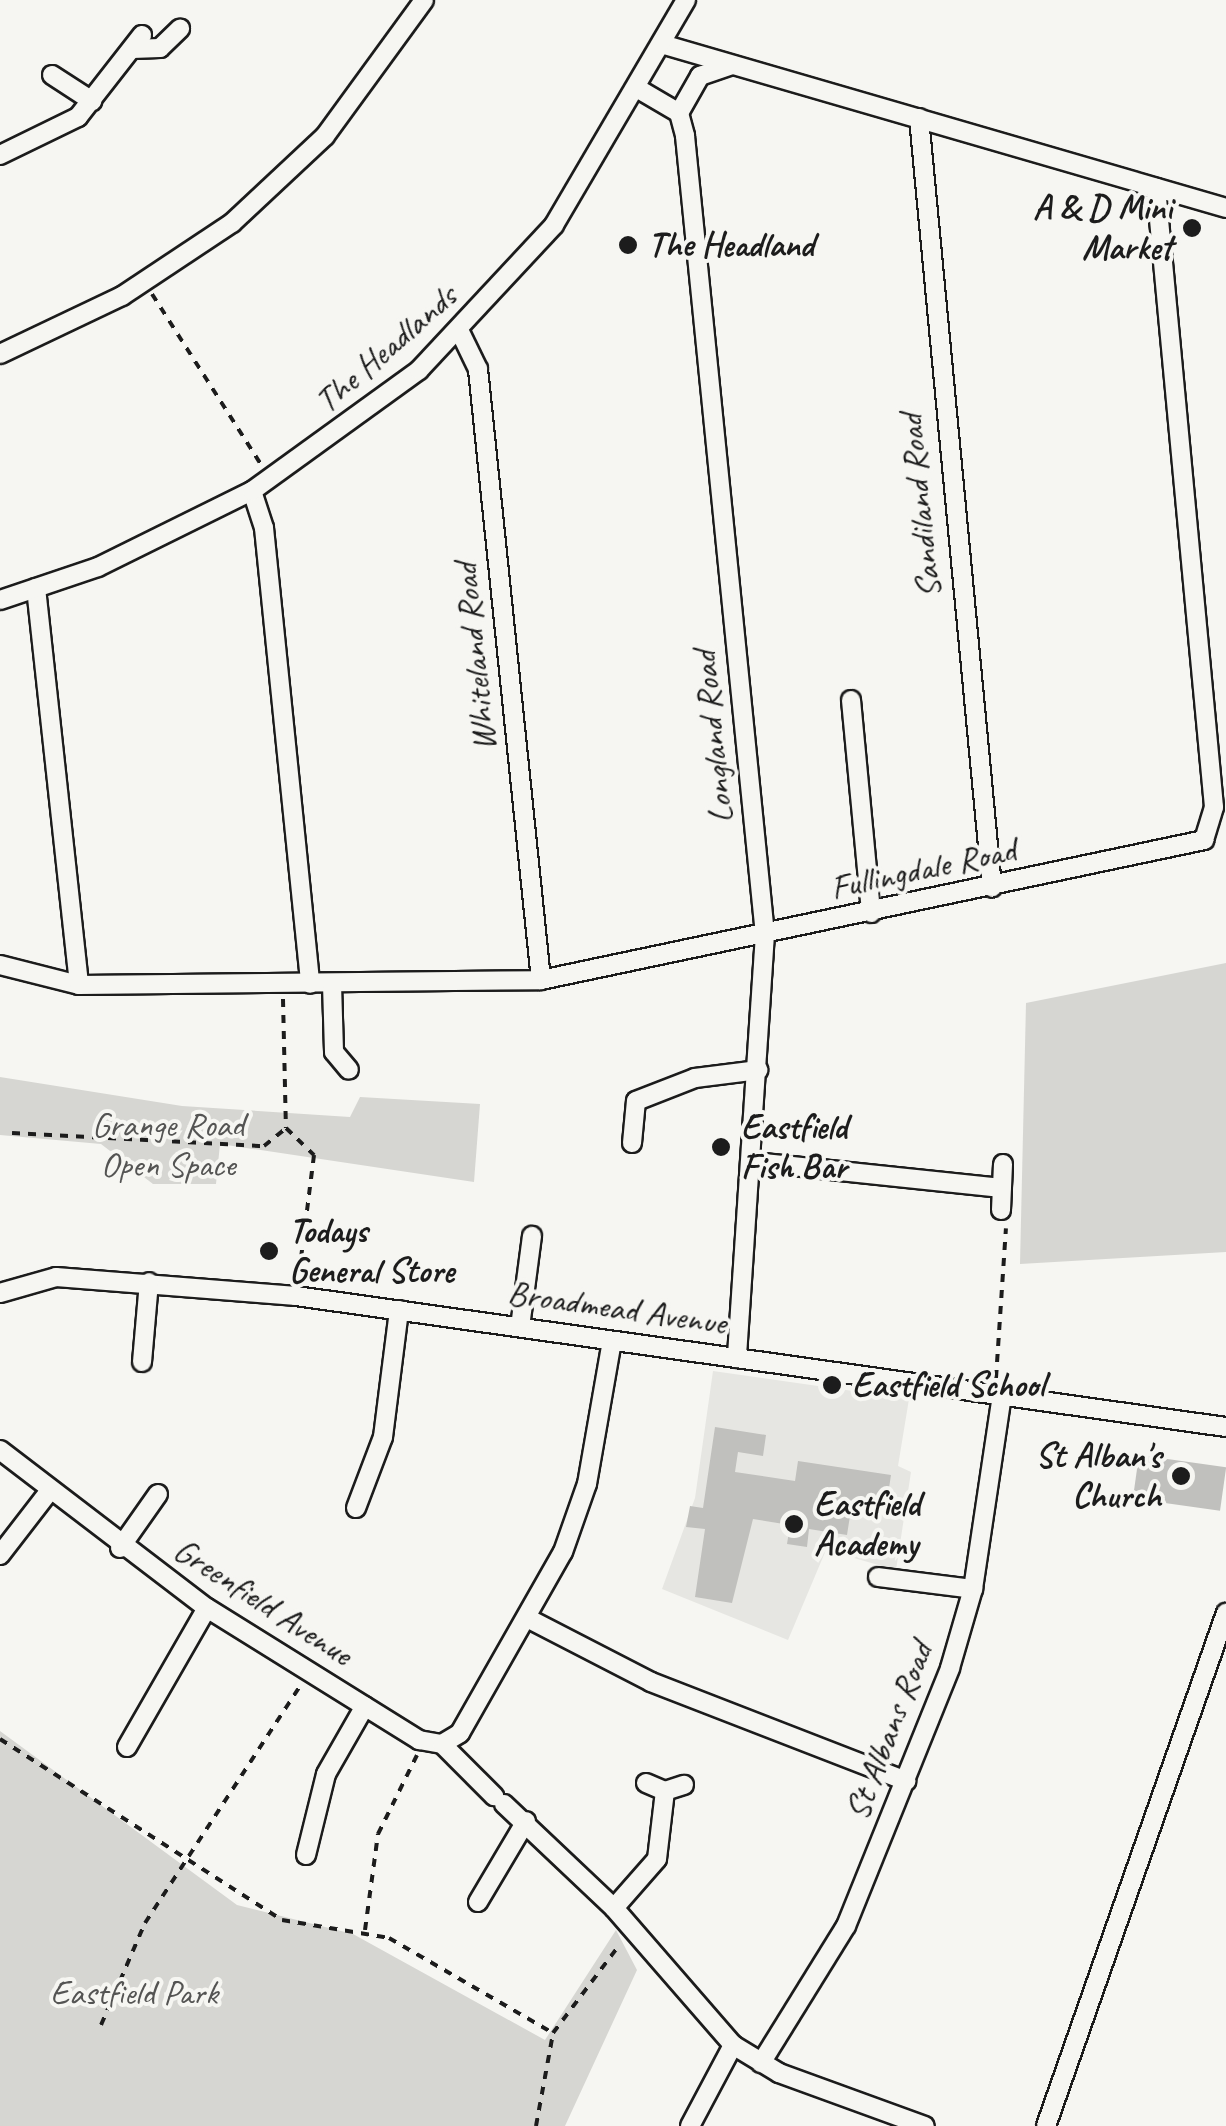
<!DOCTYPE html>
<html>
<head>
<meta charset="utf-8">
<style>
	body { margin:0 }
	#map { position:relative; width:1226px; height:2126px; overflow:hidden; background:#f6f6f2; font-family:Caveat,sans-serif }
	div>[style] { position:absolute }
	.built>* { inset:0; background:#e6e6e2 }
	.green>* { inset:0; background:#d6d6d2 }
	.building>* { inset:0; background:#c0c0bd; transform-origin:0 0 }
	.path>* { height:4px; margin-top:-2px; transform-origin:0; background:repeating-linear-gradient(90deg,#1c1c1c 0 8px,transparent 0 16px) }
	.roads { filter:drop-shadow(2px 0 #1c1c1c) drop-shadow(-2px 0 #1c1c1c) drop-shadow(0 2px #1c1c1c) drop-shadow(0 -2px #1c1c1c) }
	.minor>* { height:18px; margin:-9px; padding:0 9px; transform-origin:9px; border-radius:9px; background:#f6f6f2 }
	.dots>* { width:28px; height:28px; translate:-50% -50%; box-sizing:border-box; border:5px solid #f6f6f2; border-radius:50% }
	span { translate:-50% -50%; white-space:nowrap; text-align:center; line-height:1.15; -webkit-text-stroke:8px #f6f6f2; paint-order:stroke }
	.poi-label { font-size:35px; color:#1c1c1c; font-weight:700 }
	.right { translate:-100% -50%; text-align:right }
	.left { translate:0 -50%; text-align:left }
	.street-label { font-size:35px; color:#1c1c1c }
	.park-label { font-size:35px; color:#545453 }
</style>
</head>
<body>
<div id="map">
	<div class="built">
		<i style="clip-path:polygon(713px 1371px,909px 1399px,898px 1466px,911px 1472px,896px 1570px,826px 1550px,788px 1640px,662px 1589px,695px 1498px)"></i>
	</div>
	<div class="green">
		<i style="clip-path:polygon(1226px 963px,1226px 1252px,1020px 1264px,1026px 1003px)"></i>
		<i style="clip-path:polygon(0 1077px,182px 1106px,350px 1117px,360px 1097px,480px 1104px,474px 1182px,220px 1144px,216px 1184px,153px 1184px,101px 1144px,0 1135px)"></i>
		<i style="clip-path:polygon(0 1731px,237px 1905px,353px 1934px,545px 2040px,616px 1930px,637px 1970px,565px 2126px,0 2126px)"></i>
	</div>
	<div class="building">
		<i style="clip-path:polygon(715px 1427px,766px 1435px,763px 1456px,738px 1452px,735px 1472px,795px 1481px,798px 1461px,891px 1475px,886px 1508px,852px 1503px,847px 1535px,809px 1529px,807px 1547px,787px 1544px,790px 1525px,753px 1519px,732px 1603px,695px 1597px,705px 1529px,686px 1527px,690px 1506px,703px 1508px)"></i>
		<i style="left:1139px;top:1455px;width:88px;height:44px;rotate:8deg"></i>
	</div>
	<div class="path">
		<i style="left:152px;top:294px;width:201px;rotate:57.4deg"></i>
		<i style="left:283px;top:999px;width:129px;rotate:88.7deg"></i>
		<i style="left:286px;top:1128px;width:39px;rotate:44deg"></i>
		<i style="left:314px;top:1155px;width:127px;rotate:97.2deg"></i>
		<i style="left:12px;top:1133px;width:252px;rotate:3deg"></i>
		<i style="left:264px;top:1146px;width:28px;rotate:-39deg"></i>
		<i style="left:996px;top:1378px;width:150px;rotate:-86.2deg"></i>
		<i style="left:0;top:1739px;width:335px;rotate:32.7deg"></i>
		<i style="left:282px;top:1920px;width:109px;rotate:9.5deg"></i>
		<i style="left:389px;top:1938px;width:190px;rotate:30.1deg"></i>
		<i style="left:365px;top:1930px;width:97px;rotate:-82.3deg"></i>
		<i style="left:378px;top:1834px;width:88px;rotate:-63.7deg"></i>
		<i style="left:101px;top:2025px;width:111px;rotate:-66.7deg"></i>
		<i style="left:145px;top:1923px;width:285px;rotate:-56.8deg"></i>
		<i style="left:536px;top:2126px;width:95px;rotate:-79.6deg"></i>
		<i style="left:553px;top:2033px;width:111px;rotate:-53deg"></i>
	</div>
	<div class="roads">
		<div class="minor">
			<i style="left:665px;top:45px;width:584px;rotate:16.2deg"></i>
			<i style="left:132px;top:49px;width:28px;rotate:-2deg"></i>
			<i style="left:160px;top:48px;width:28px;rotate:-44deg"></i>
			<i style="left:52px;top:75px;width:48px;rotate:33deg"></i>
			<i style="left:640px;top:90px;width:45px;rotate:30.5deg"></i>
			<i style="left:679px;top:113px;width:24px;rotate:75deg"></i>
			<i style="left:685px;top:136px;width:802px;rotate:84.28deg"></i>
			<i style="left:765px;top:934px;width:425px;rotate:93.8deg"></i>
			<i style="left:679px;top:113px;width:43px;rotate:-60.4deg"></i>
			<i style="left:700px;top:76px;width:34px;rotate:-19deg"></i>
			<i style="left:919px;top:118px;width:773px;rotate:84.58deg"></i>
			<i style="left:0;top:155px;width:87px;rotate:-26deg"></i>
			<i style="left:78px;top:117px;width:104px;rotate:-52deg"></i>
			<i style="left:460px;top:332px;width:41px;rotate:64.1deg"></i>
			<i style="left:478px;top:369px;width:614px;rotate:84.11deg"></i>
			<i style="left:0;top:354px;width:135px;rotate:-25.4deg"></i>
			<i style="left:122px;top:296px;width:132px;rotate:-33.6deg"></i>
			<i style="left:232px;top:223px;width:127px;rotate:-43.1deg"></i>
			<i style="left:325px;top:136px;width:168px;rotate:-53.9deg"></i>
			<i style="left:252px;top:491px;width:39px;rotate:72deg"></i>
			<i style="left:264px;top:528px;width:458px;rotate:84.2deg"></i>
			<i style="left:36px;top:588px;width:399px;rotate:83.8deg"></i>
			<i style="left:0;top:600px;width:103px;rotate:-18.6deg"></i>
			<i style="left:98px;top:567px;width:172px;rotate:-26.3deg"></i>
			<i style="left:252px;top:491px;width:206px;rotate:-35.9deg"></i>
			<i style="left:419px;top:370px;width:198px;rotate:-47deg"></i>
			<i style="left:554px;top:225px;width:261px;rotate:-59.6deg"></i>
			<i style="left:851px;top:700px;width:214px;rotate:84.6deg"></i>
			<i style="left:0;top:965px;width:81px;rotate:14.2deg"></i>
			<i style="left:79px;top:985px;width:462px;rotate:-0.6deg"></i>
			<i style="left:541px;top:980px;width:678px;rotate:-11.92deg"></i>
			<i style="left:1204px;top:840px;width:34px;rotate:-73deg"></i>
			<i style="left:1214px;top:807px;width:622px;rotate:-95.35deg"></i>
			<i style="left:332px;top:984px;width:68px;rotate:88.3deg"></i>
			<i style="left:334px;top:1052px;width:23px;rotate:50deg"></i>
			<i style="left:632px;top:1143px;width:42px;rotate:-84.6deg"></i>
			<i style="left:636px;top:1101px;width:63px;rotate:-21.3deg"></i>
			<i style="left:695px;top:1078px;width:64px;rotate:-7.2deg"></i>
			<i style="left:754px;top:1162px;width:249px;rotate:6deg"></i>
			<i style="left:1001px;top:1210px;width:46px;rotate:-87.5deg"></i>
			<i style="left:0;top:1293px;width:58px;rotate:-15.9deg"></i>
			<i style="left:56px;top:1277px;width:241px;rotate:4.5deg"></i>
			<i style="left:296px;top:1296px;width:939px;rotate:8.02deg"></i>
			<i style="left:520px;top:1327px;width:92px;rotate:-82.5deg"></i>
			<i style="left:142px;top:1362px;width:80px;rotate:-85deg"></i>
			<i style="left:0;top:1450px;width:260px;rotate:37.4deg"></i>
			<i style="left:207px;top:1608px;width:250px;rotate:31.9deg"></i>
			<i style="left:419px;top:1740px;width:23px;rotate:10deg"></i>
			<i style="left:442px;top:1744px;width:74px;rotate:45deg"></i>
			<i style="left:356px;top:1508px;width:76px;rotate:-69.2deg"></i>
			<i style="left:383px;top:1437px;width:128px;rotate:-82.8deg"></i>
			<i style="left:120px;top:1548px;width:66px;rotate:-54.9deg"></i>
			<i style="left:0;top:1555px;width:78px;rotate:-52.3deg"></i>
			<i style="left:878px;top:1577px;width:96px;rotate:7.2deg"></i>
			<i style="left:529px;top:1619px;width:137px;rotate:27.3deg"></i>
			<i style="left:651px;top:1682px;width:274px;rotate:21.2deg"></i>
			<i style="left:442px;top:1744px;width:21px;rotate:-31deg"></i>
			<i style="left:460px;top:1733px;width:208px;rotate:-60.4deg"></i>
			<i style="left:563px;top:1552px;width:72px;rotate:-70.6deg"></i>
			<i style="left:587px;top:1484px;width:145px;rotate:-80.1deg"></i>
			<i style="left:127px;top:1747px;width:160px;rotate:-60.1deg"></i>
			<i style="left:646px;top:1783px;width:21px;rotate:23deg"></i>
			<i style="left:665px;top:1791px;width:20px;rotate:-18deg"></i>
			<i style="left:504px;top:1804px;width:151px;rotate:43.4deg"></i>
			<i style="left:614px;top:1908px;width:181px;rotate:49deg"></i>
			<i style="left:733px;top:2045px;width:54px;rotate:31.3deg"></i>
			<i style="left:779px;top:2073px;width:155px;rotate:20deg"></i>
			<i style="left:306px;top:1855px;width:83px;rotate:-76.1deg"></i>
			<i style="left:326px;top:1774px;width:78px;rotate:-60.2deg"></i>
			<i style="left:478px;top:1902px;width:94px;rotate:-59.3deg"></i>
			<i style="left:614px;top:1908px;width:65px;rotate:-48.7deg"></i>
			<i style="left:657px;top:1859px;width:68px;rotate:-83.3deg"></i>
			<i style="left:761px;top:2063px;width:161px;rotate:-58.2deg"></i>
			<i style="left:846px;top:1926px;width:278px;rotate:-68deg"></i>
			<i style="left:950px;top:1668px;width:82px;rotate:-73.8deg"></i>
			<i style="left:973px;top:1589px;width:196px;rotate:-81.5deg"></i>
			<i style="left:690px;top:2126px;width:92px;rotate:-62deg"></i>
			<i style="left:1046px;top:2126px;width:544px;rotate:-70.67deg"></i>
		</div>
	</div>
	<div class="dots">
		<i style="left:1192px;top:228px;background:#1c1c1c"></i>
		<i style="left:628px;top:245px;background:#1c1c1c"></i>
		<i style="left:721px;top:1147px;background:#1c1c1c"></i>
		<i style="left:269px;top:1251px;background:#1c1c1c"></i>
		<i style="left:832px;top:1385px;background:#1c1c1c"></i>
		<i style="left:1181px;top:1476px;background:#1c1c1c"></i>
		<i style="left:794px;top:1524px;background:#1c1c1c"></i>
	</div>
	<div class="poi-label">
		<span class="right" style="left:1172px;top:228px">A &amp; D Mini<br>Market</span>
		<span class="left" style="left:648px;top:245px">The Headland</span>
		<span class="left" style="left:741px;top:1147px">Eastfield<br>Fish Bar</span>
		<span class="left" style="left:289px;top:1251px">Todays<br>General Store</span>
		<span class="left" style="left:852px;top:1385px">Eastfield School</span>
		<span class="right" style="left:1161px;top:1476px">St Alban's<br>Church</span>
		<span class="left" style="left:814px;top:1524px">Eastfield<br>Academy</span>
	</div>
	<div class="street-label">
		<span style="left:386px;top:349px;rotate:-41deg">The Headlands</span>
		<span style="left:920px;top:506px;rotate:-96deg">Sandiland Road</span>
		<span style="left:475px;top:657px;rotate:-96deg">Whiteland Road</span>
		<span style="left:713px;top:737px;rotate:-96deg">Longland Road</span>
		<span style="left:923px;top:869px;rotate:-12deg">Fullingdale Road</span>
		<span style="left:617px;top:1308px;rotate:8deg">Broadmead Avenue</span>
		<span style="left:263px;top:1602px;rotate:33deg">Greenfield Avenue</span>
		<span style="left:889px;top:1731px;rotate:-69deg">St Albans Road</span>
	</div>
	<div class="park-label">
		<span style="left:168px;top:1145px">Grange Road<br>Open Space</span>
		<span style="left:134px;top:1993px">Eastfield Park</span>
	</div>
</div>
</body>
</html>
